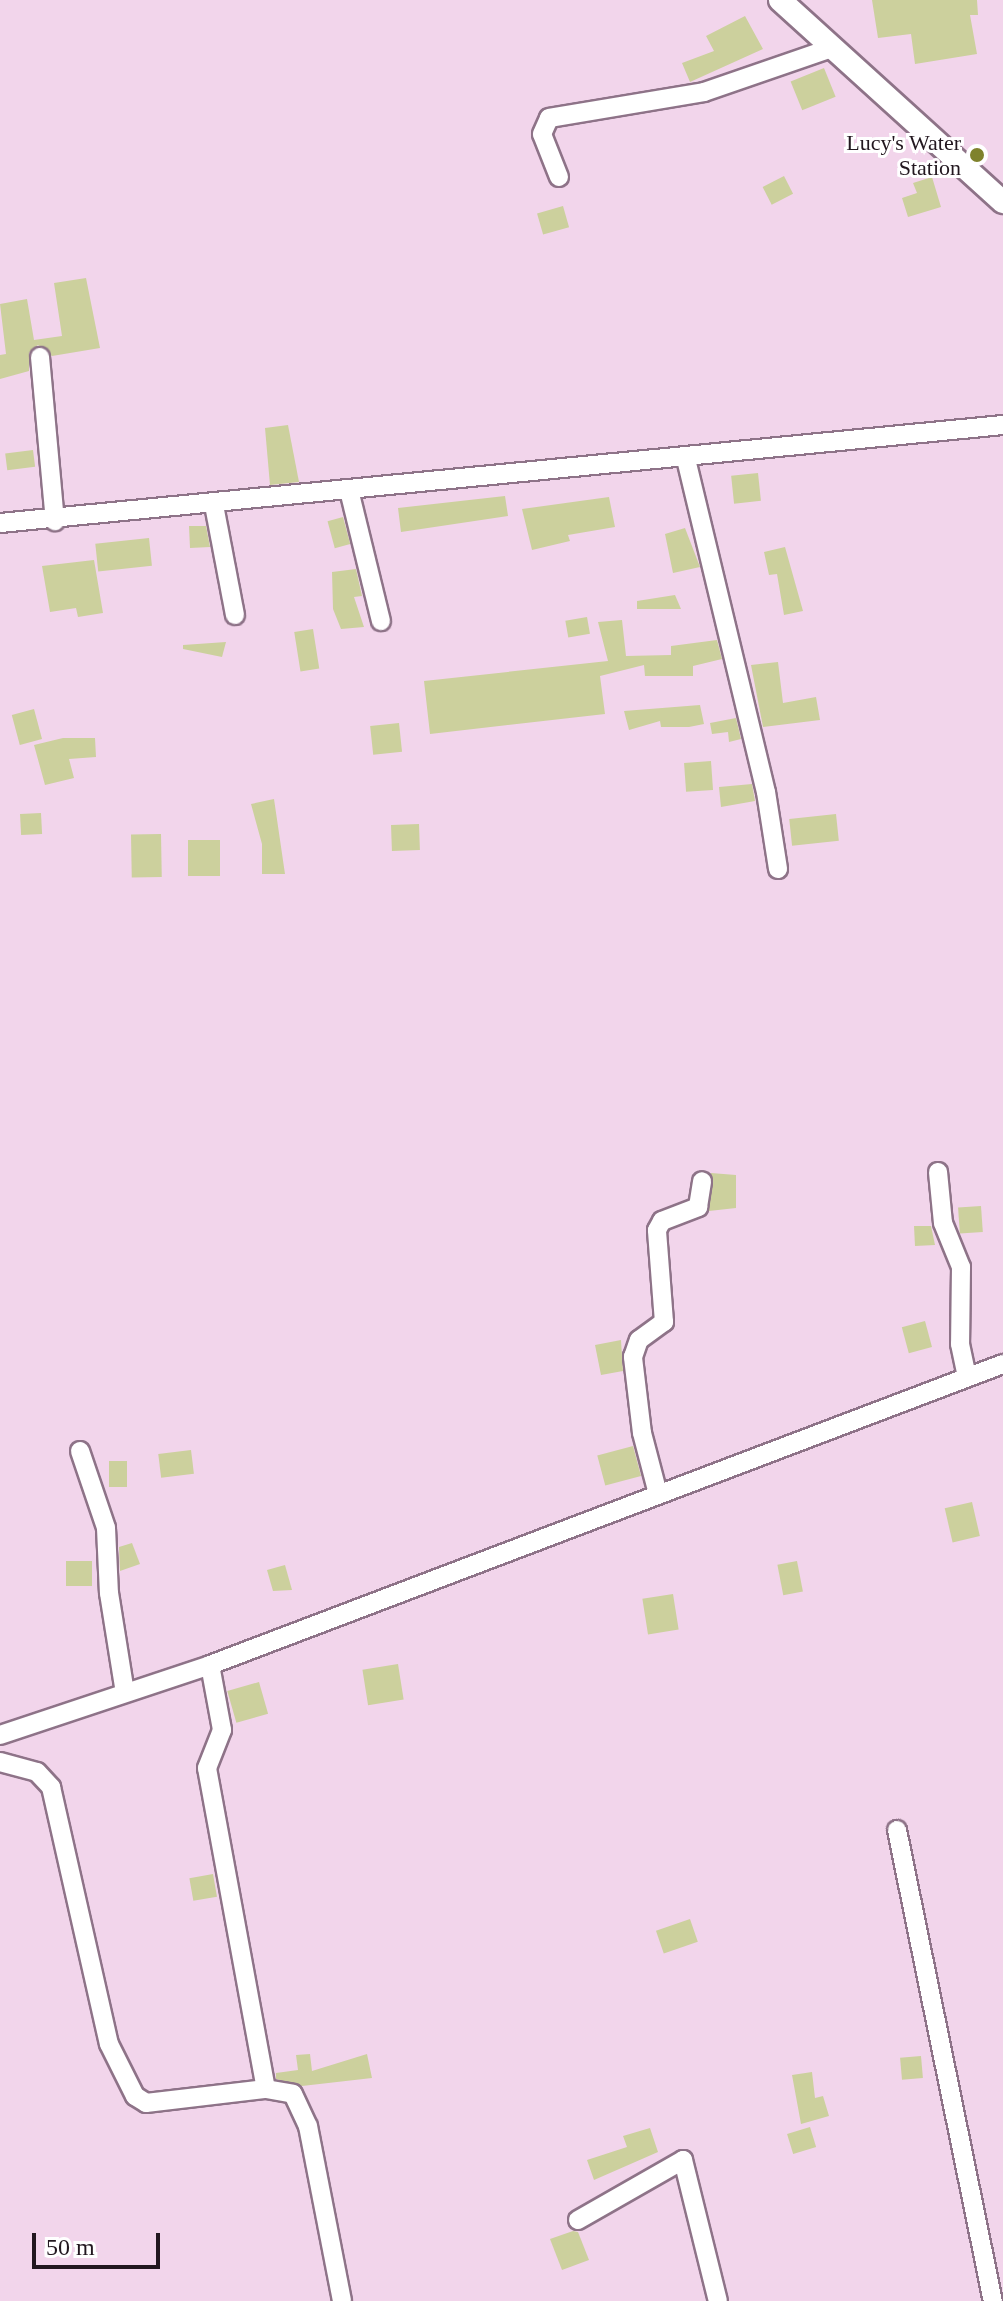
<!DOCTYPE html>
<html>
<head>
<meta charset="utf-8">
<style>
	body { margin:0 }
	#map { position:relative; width:1003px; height:2301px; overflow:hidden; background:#f2d5eb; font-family:"Times New Roman",serif }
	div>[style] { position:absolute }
	.building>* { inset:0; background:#ccd09d; transform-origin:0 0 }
	.roads { filter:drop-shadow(2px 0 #8e7388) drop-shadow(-2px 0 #8e7388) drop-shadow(0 2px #8e7388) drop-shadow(0 -2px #8e7388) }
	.minor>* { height:18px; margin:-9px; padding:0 9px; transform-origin:9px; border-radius:9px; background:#fff }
	.tertiary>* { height:22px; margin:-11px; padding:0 11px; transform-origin:11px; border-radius:11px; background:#fff }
	.dots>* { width:22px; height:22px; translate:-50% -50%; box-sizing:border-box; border:4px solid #fff; border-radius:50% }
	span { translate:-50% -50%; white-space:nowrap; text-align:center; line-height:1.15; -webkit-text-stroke:6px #fff; paint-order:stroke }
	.poi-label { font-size:22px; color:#22171f }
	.right { translate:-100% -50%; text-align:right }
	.scale { position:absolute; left:32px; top:2233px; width:128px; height:36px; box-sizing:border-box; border:4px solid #22171f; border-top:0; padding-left:10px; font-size:24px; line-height:28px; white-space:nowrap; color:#22171f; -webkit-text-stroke:6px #fff; paint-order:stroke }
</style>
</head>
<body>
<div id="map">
	<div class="building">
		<i style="clip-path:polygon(872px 0,977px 0,978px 15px,970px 15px,977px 54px,915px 64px,911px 34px,878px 38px)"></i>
		<i style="clip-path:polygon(745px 16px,763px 49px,690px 82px,682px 63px,714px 51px,706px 36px)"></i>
		<i style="left:824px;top:68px;width:31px;height:36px;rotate:68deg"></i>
		<i style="left:784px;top:176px;width:20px;height:24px;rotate:63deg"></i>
		<i style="clip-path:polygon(932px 177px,941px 207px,908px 217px,902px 198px,917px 193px,913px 183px)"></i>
		<i style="left:563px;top:206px;width:22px;height:27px;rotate:74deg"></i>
		<i style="clip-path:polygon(86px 278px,100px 348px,52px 356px,38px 345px,29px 353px,29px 371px,0 379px,0 355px,6px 354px,0 304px,27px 299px,34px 340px,62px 336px,54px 283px)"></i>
		<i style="clip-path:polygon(288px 425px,299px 482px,270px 485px,265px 428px)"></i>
		<i style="left:33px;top:450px;width:17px;height:28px;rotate:83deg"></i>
		<i style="left:758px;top:473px;width:28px;height:27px;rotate:84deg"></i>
		<i style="clip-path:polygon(505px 496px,508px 516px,401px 532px,398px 508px)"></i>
		<i style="clip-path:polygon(609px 497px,615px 527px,568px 535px,570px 541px,532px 550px,522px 509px)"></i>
		<i style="left:343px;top:517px;width:28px;height:16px;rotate:75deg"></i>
		<i style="clip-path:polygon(189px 526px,206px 526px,210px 547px,190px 548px)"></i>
		<i style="clip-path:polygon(685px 528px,700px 567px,673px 573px,665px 534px)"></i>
		<i style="left:149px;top:538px;width:28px;height:54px;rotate:84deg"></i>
		<i style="clip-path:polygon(785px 547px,803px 611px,784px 615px,777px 574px,769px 575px,764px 552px)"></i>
		<i style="clip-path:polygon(94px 560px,103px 613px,78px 617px,76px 608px,50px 612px,42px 566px)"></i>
		<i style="clip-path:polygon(356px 569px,362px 596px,354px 597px,364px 627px,341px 629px,333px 609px,332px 572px)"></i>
		<i style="clip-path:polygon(675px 595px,681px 609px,637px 609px,637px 601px)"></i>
		<i style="left:587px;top:617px;width:17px;height:22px;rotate:80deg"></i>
		<i style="clip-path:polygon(622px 620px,626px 656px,671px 655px,671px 646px,717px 640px,722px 659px,693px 666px,693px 676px,645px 676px,644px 665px,600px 676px,605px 714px,430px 734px,424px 681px,608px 661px,598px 622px)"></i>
		<i style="left:313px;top:629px;width:40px;height:19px;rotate:81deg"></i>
		<i style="clip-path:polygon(226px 642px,222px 657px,183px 649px,183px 645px)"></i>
		<i style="clip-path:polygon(778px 662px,783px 703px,816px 697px,820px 720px,763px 727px,751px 665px)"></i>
		<i style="clip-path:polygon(700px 705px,704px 724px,689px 727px,661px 727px,660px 721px,629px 730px,624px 711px)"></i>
		<i style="left:34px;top:709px;width:31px;height:23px;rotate:75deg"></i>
		<i style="clip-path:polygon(736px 718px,741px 739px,729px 742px,728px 732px,712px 734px,710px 723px)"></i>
		<i style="left:399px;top:723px;width:29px;height:29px;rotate:84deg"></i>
		<i style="clip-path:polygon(63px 738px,95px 738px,96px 757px,69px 759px,74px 778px,45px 785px,34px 745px)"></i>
		<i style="left:711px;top:761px;width:29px;height:27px;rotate:86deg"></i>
		<i style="clip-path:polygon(752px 784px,755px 801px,721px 807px,719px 787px)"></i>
		<i style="clip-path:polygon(274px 799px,285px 874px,262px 874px,262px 844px,251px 804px)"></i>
		<i style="left:41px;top:813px;width:21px;height:21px;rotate:87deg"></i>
		<i style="left:836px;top:814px;width:27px;height:47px;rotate:84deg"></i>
		<i style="left:419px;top:824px;width:26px;height:28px;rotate:88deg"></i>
		<i style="left:161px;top:834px;width:43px;height:30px;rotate:89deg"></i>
		<i style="left:188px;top:840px;width:32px;height:36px"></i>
		<i style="clip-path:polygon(711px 1173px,736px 1175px,736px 1208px,709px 1211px)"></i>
		<i style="left:981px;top:1206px;width:26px;height:23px;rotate:86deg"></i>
		<i style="clip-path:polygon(914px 1226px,931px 1226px,935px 1245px,915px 1246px)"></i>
		<i style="left:925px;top:1321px;width:27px;height:24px;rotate:75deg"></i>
		<i style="clip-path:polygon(621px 1340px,623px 1371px,601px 1375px,595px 1345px)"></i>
		<i style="left:633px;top:1446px;width:31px;height:37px;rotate:75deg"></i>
		<i style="left:191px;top:1450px;width:24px;height:33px;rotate:83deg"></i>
		<i style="left:109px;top:1461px;width:18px;height:26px"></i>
		<i style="left:972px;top:1502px;width:35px;height:28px;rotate:77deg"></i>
		<i style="clip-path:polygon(132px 1543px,140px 1564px,120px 1571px,119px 1547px)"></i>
		<i style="left:66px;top:1561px;width:26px;height:25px"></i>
		<i style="left:797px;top:1561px;width:31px;height:20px;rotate:79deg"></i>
		<i style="clip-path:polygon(285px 1565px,292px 1590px,273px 1591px,267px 1570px)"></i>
		<i style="left:673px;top:1594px;width:36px;height:31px;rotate:81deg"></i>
		<i style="left:398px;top:1664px;width:36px;height:36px;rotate:81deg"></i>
		<i style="left:259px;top:1682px;width:33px;height:33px;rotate:74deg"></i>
		<i style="left:213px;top:1874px;width:23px;height:24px;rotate:80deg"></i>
		<i style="left:690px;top:1919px;width:24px;height:36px;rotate:71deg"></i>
		<i style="clip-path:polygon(310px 2054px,312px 2071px,367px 2054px,372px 2078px,302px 2086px,276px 2079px,276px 2073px,298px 2070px,296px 2055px)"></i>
		<i style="left:921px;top:2056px;width:22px;height:21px;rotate:85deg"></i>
		<i style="clip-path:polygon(812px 2072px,815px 2098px,823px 2096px,829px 2116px,801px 2124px,792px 2075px)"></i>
		<i style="left:810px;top:2127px;width:21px;height:24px;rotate:73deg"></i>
		<i style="clip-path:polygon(650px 2128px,658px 2152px,594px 2180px,587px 2160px,627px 2147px,623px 2136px)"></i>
		<i style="clip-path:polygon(573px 2231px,578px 2232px,589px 2260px,562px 2270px,550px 2239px)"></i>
	</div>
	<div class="roads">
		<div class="minor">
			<i style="left:559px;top:177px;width:46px;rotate:-111.6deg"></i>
			<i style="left:542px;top:134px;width:17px;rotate:-66deg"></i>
			<i style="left:549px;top:118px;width:157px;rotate:-9.5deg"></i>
			<i style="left:704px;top:92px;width:132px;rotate:-19deg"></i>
			<i style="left:40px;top:357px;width:165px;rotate:84.8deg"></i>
			<i style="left:686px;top:459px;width:342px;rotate:76.5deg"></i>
			<i style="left:766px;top:792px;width:78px;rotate:81.1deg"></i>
			<i style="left:349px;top:490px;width:135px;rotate:76.3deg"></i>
			<i style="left:214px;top:505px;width:112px;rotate:79.2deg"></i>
			<i style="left:0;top:523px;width:1008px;rotate:-5.58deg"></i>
			<i style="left:938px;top:1172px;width:51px;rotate:84.4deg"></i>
			<i style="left:943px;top:1223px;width:48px;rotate:67.8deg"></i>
			<i style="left:961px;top:1267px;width:77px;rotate:90.7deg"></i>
			<i style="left:960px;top:1344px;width:34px;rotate:78deg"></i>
			<i style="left:80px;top:1451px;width:81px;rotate:71.3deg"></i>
			<i style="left:106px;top:1528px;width:65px;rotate:87.4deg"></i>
			<i style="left:109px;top:1593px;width:101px;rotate:80.9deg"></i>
			<i style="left:658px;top:1494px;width:63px;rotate:-104.7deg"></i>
			<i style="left:642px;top:1433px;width:77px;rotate:-96.8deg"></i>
			<i style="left:633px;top:1357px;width:18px;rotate:-71deg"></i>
			<i style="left:639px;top:1340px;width:31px;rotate:-36deg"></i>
			<i style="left:664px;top:1322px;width:92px;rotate:-94.4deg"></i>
			<i style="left:657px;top:1230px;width:10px;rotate:-61deg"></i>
			<i style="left:662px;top:1221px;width:39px;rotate:-21deg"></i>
			<i style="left:698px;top:1207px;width:26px;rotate:-81deg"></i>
			<i style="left:210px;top:1665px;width:66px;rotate:79.5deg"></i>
			<i style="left:222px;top:1730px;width:41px;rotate:111.5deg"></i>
			<i style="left:207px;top:1768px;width:326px;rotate:79.6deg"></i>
			<i style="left:0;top:1735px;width:221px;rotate:-18.4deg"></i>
			<i style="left:210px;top:1665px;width:848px;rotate:-20.79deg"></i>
			<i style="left:0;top:1762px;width:38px;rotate:15deg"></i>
			<i style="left:37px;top:1772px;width:21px;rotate:47deg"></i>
			<i style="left:51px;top:1787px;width:263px;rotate:77.3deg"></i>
			<i style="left:109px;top:2044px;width:58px;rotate:63.4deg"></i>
			<i style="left:135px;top:2096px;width:13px;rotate:32deg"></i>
			<i style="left:146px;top:2103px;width:121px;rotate:-6.7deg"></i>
			<i style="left:266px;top:2089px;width:27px;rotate:10deg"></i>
			<i style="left:293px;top:2094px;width:35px;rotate:65deg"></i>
			<i style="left:308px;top:2126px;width:178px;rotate:79deg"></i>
			<i style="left:897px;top:1830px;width:481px;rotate:78.5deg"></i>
			<i style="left:578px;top:2220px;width:121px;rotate:-29.7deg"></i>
			<i style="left:683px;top:2160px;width:145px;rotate:76.1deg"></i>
		</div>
		<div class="tertiary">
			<i style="left:780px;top:0;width:301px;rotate:42.2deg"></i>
		</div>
	</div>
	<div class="dots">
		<i style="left:977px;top:155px;background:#7f822c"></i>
	</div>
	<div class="poi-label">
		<span class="right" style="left:961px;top:155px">Lucy's Water<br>Station</span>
	</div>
	<div class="scale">50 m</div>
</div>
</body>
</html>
